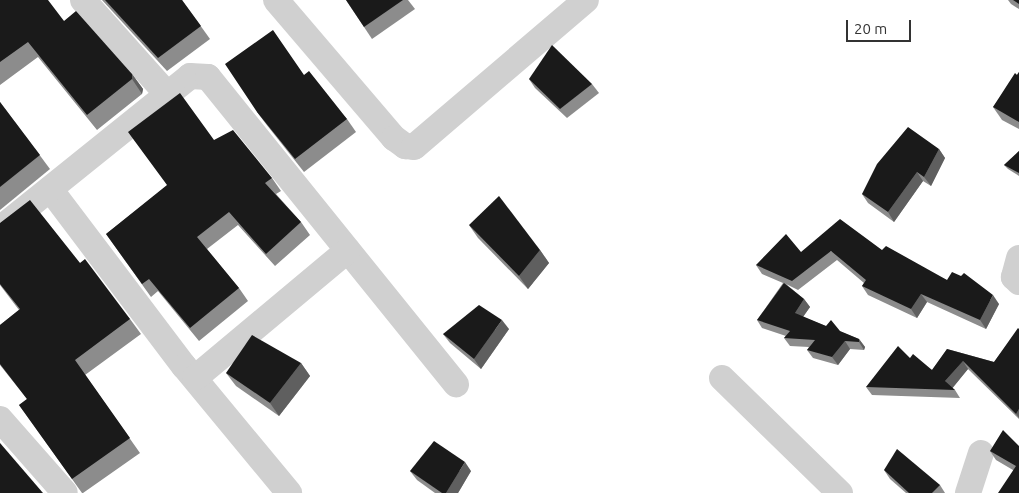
<!DOCTYPE html>
<html>
<head>
<meta charset="utf-8">
<style>
	body { margin:0 }
	#map { position:relative; width:1019px; height:493px; overflow:hidden; background:#fff; font-family:Ubuntu,sans-serif }
	div>[style] { position:absolute }
	.minor>* { height:26px; margin:-13px; padding:0 13px; transform-origin:13px; border-radius:13px; background:#d0d0d0 }
	.wall>* { inset:0; background:#8c8c8c }
	.shaded-wall>* { inset:0; background:#5f5f5f }
	.building>* { inset:0; background:#1a1a1a }
	span { translate:-50% -50%; white-space:nowrap; text-align:center; line-height:1.15; -webkit-text-stroke:5px #fff; paint-order:stroke }
	.scale { position:absolute; left:846px; top:20px; width:65px; height:22px; box-sizing:border-box; border:2px solid #333; border-top:0; padding-left:6px; font-size:15px; line-height:18px; white-space:nowrap; color:#333; -webkit-text-stroke:4px #fff; paint-order:stroke }
</style>
</head>
<body>
<div id="map">
	<div class="minor">
		<i style="left:83px;top:0;width:127px;rotate:48.2deg"></i>
		<i style="left:276px;top:0;width:182px;rotate:49.5deg"></i>
		<i style="left:394px;top:138px;width:14px;rotate:36deg"></i>
		<i style="left:405px;top:146px;width:9px;rotate:6deg"></i>
		<i style="left:414px;top:147px;width:226px;rotate:-40.5deg"></i>
		<i style="left:50px;top:189px;width:222px;rotate:52.9deg"></i>
		<i style="left:184px;top:366px;width:165px;rotate:50.4deg"></i>
		<i style="left:0;top:229px;width:244px;rotate:-38.8deg"></i>
		<i style="left:190px;top:76px;width:18px;rotate:3deg"></i>
		<i style="left:208px;top:77px;width:395px;rotate:51.1deg"></i>
		<i style="left:1019px;top:258px;width:20px;rotate:105deg"></i>
		<i style="left:1014px;top:277px;width:7px;rotate:45deg"></i>
		<i style="left:195px;top:378px;width:199px;rotate:-39.9deg"></i>
		<i style="left:722px;top:378px;width:165px;rotate:44.3deg"></i>
		<i style="left:0;top:419px;width:98px;rotate:48.7deg"></i>
		<i style="left:968px;top:493px;width:42px;rotate:-72deg"></i>
	</div>
	<div class="wall">
		<i style="clip-path:polygon(0 0,64px 21px,132px 74px,143px 89px,142px 94px,97px 130px,38px 57px,0 85px)"></i>
		<i style="clip-path:polygon(102px 0,182px 0,210px 39px,167px 71px)"></i>
		<i style="clip-path:polygon(346px 0,408px 0,415px 9px,372px 39px)"></i>
		<i style="clip-path:polygon(1008px 0,1019px 0,1019px 9px,1011px 4px)"></i>
		<i style="clip-path:polygon(1019px 72px,1019px 129px,1002px 120px,993px 107px)"></i>
		<i style="clip-path:polygon(304px 75px,347px 119px,356px 132px,304px 172px,266px 124px,257px 112px)"></i>
		<i style="clip-path:polygon(529px 79px,592px 84px,599px 93px,567px 118px,535px 88px)"></i>
		<i style="clip-path:polygon(0 102px,50px 169px,0 210px)"></i>
		<i style="clip-path:polygon(214px 140px,272px 178px,281px 191px,276px 194px,301px 222px,310px 235px,275px 266px,238px 225px,207px 249px,239px 288px,248px 301px,199px 341px,158px 291px,151px 297px,106px 234px,167px 186px)"></i>
		<i style="clip-path:polygon(939px 149px,945px 158px,931px 186px,923px 181px,894px 222px,868px 203px,862px 194px)"></i>
		<i style="clip-path:polygon(1019px 151px,1019px 176px,1008px 169px,1004px 165px)"></i>
		<i style="clip-path:polygon(0 223px,80px 263px,130px 319px,141px 334px,85px 375px,140px 453px,83px 493px,82px 493px,19px 405px,27px 399px,0 365px,0 325px,19px 310px,0 285px)"></i>
		<i style="clip-path:polygon(469px 225px,540px 250px,549px 263px,528px 289px,478px 238px)"></i>
		<i style="clip-path:polygon(882px 250px,999px 304px,986px 329px,927px 302px,917px 318px,868px 295px,862px 286px,864px 283px,837px 260px,798px 290px,786px 284px,804px 299px,810px 307px,803px 317px,859px 339px,865px 347px,864px 350px,850px 349px,838px 365px,813px 358px,807px 350px,809px 347px,790px 346px,784px 338px,786px 336px,762px 328px,757px 320px,783px 283px,762px 274px,756px 265px,801px 252px)"></i>
		<i style="clip-path:polygon(509px 329px,481px 369px,450px 343px,443px 334px)"></i>
		<i style="clip-path:polygon(1019px 329px,1019px 419px,968px 369px,952px 388px,955px 390px,960px 398px,872px 395px,866px 387px,910px 358px,932px 370px,947px 349px,994px 362px)"></i>
		<i style="clip-path:polygon(301px 363px,310px 376px,279px 416px,236px 386px,226px 373px)"></i>
		<i style="clip-path:polygon(1019px 446px,1019px 493px,1013px 470px,996px 460px,990px 451px)"></i>
		<i style="clip-path:polygon(884px 470px,940px 485px,945px 493px,906px 493px,890px 479px)"></i>
		<i style="clip-path:polygon(410px 471px,471px 471px,458px 493px,435px 493px,417px 480px)"></i>
	</div>
	<div class="shaded-wall">
		<i style="clip-path:polygon(132px 74px,143px 89px,142px 94px,132px 79px)"></i>
		<i style="clip-path:polygon(939px 149px,945px 158px,931px 186px,924px 177px)"></i>
		<i style="clip-path:polygon(917px 172px,923px 181px,894px 222px,888px 212px)"></i>
		<i style="clip-path:polygon(540px 250px,549px 263px,528px 289px,519px 276px)"></i>
		<i style="clip-path:polygon(921px 294px,927px 302px,917px 318px,911px 309px)"></i>
		<i style="clip-path:polygon(993px 295px,999px 304px,986px 329px,980px 320px)"></i>
		<i style="clip-path:polygon(804px 299px,810px 307px,800px 321px,795px 313px)"></i>
		<i style="clip-path:polygon(502px 320px,509px 329px,481px 369px,474px 359px)"></i>
		<i style="clip-path:polygon(859px 339px,865px 347px,864px 350px,859px 342px)"></i>
		<i style="clip-path:polygon(845px 341px,850px 349px,838px 365px,832px 357px)"></i>
		<i style="clip-path:polygon(963px 361px,968px 369px,951px 390px,945px 381px)"></i>
		<i style="clip-path:polygon(301px 363px,310px 376px,279px 416px,270px 403px)"></i>
		<i style="clip-path:polygon(1019px 409px,1019px 418px,1016px 414px)"></i>
		<i style="clip-path:polygon(465px 462px,471px 471px,458px 493px,446px 493px)"></i>
	</div>
	<div class="building">
		<i style="clip-path:polygon(0 0,48px 0,64px 21px,76px 11px,132px 74px,132px 79px,87px 115px,28px 42px,0 62px)"></i>
		<i style="clip-path:polygon(105px 0,182px 0,201px 26px,158px 58px)"></i>
		<i style="clip-path:polygon(346px 0,403px 0,364px 27px)"></i>
		<i style="clip-path:polygon(1013px 0,1019px 0,1019px 4px)"></i>
		<i style="clip-path:polygon(273px 30px,304px 75px,309px 71px,347px 119px,295px 159px,257px 112px,225px 64px)"></i>
		<i style="clip-path:polygon(552px 45px,592px 84px,560px 109px,529px 79px)"></i>
		<i style="clip-path:polygon(1019px 72px,1019px 122px,993px 107px,1015px 73px,1017px 75px)"></i>
		<i style="clip-path:polygon(180px 93px,214px 140px,233px 130px,272px 178px,265px 183px,301px 222px,266px 254px,229px 212px,197px 237px,239px 288px,190px 328px,149px 279px,142px 284px,106px 234px,167px 185px,128px 132px)"></i>
		<i style="clip-path:polygon(0 102px,40px 155px,0 187px)"></i>
		<i style="clip-path:polygon(908px 127px,939px 149px,924px 177px,917px 172px,888px 212px,862px 194px,877px 164px)"></i>
		<i style="clip-path:polygon(1019px 151px,1019px 173px,1004px 165px)"></i>
		<i style="clip-path:polygon(499px 196px,540px 250px,519px 276px,469px 225px)"></i>
		<i style="clip-path:polygon(30px 200px,80px 263px,85px 259px,130px 319px,75px 360px,130px 438px,72px 479px,19px 405px,27px 399px,0 364px,0 325px,20px 309px,0 284px,0 223px)"></i>
		<i style="clip-path:polygon(840px 219px,882px 250px,886px 246px,947px 280px,952px 272px,961px 276px,964px 273px,993px 295px,980px 320px,921px 294px,911px 309px,862px 286px,866px 280px,831px 251px,792px 281px,756px 265px,786px 234px,801px 252px)"></i>
		<i style="clip-path:polygon(784px 283px,804px 299px,795px 313px,826px 326px,831px 320px,840px 331px,859px 339px,859px 342px,845px 341px,832px 357px,807px 350px,815px 340px,784px 338px,790px 331px,757px 320px)"></i>
		<i style="clip-path:polygon(479px 305px,502px 320px,474px 359px,443px 334px)"></i>
		<i style="clip-path:polygon(1018px 328px,1019px 329px,1019px 409px,1016px 414px,963px 361px,945px 381px,955px 390px,866px 387px,898px 346px,910px 358px,913px 354px,932px 370px,947px 349px,994px 362px)"></i>
		<i style="clip-path:polygon(252px 335px,301px 363px,270px 403px,226px 373px)"></i>
		<i style="clip-path:polygon(1003px 430px,1019px 446px,1019px 493px,998px 493px,1016px 466px,990px 451px)"></i>
		<i style="clip-path:polygon(434px 441px,465px 462px,446px 493px,442px 493px,410px 471px)"></i>
		<i style="clip-path:polygon(0 443px,43px 493px,0 493px)"></i>
		<i style="clip-path:polygon(897px 449px,940px 485px,932px 493px,909px 493px,884px 470px)"></i>
	</div>
	<div class="scale">20 m</div>
</div>
</body>
</html>
